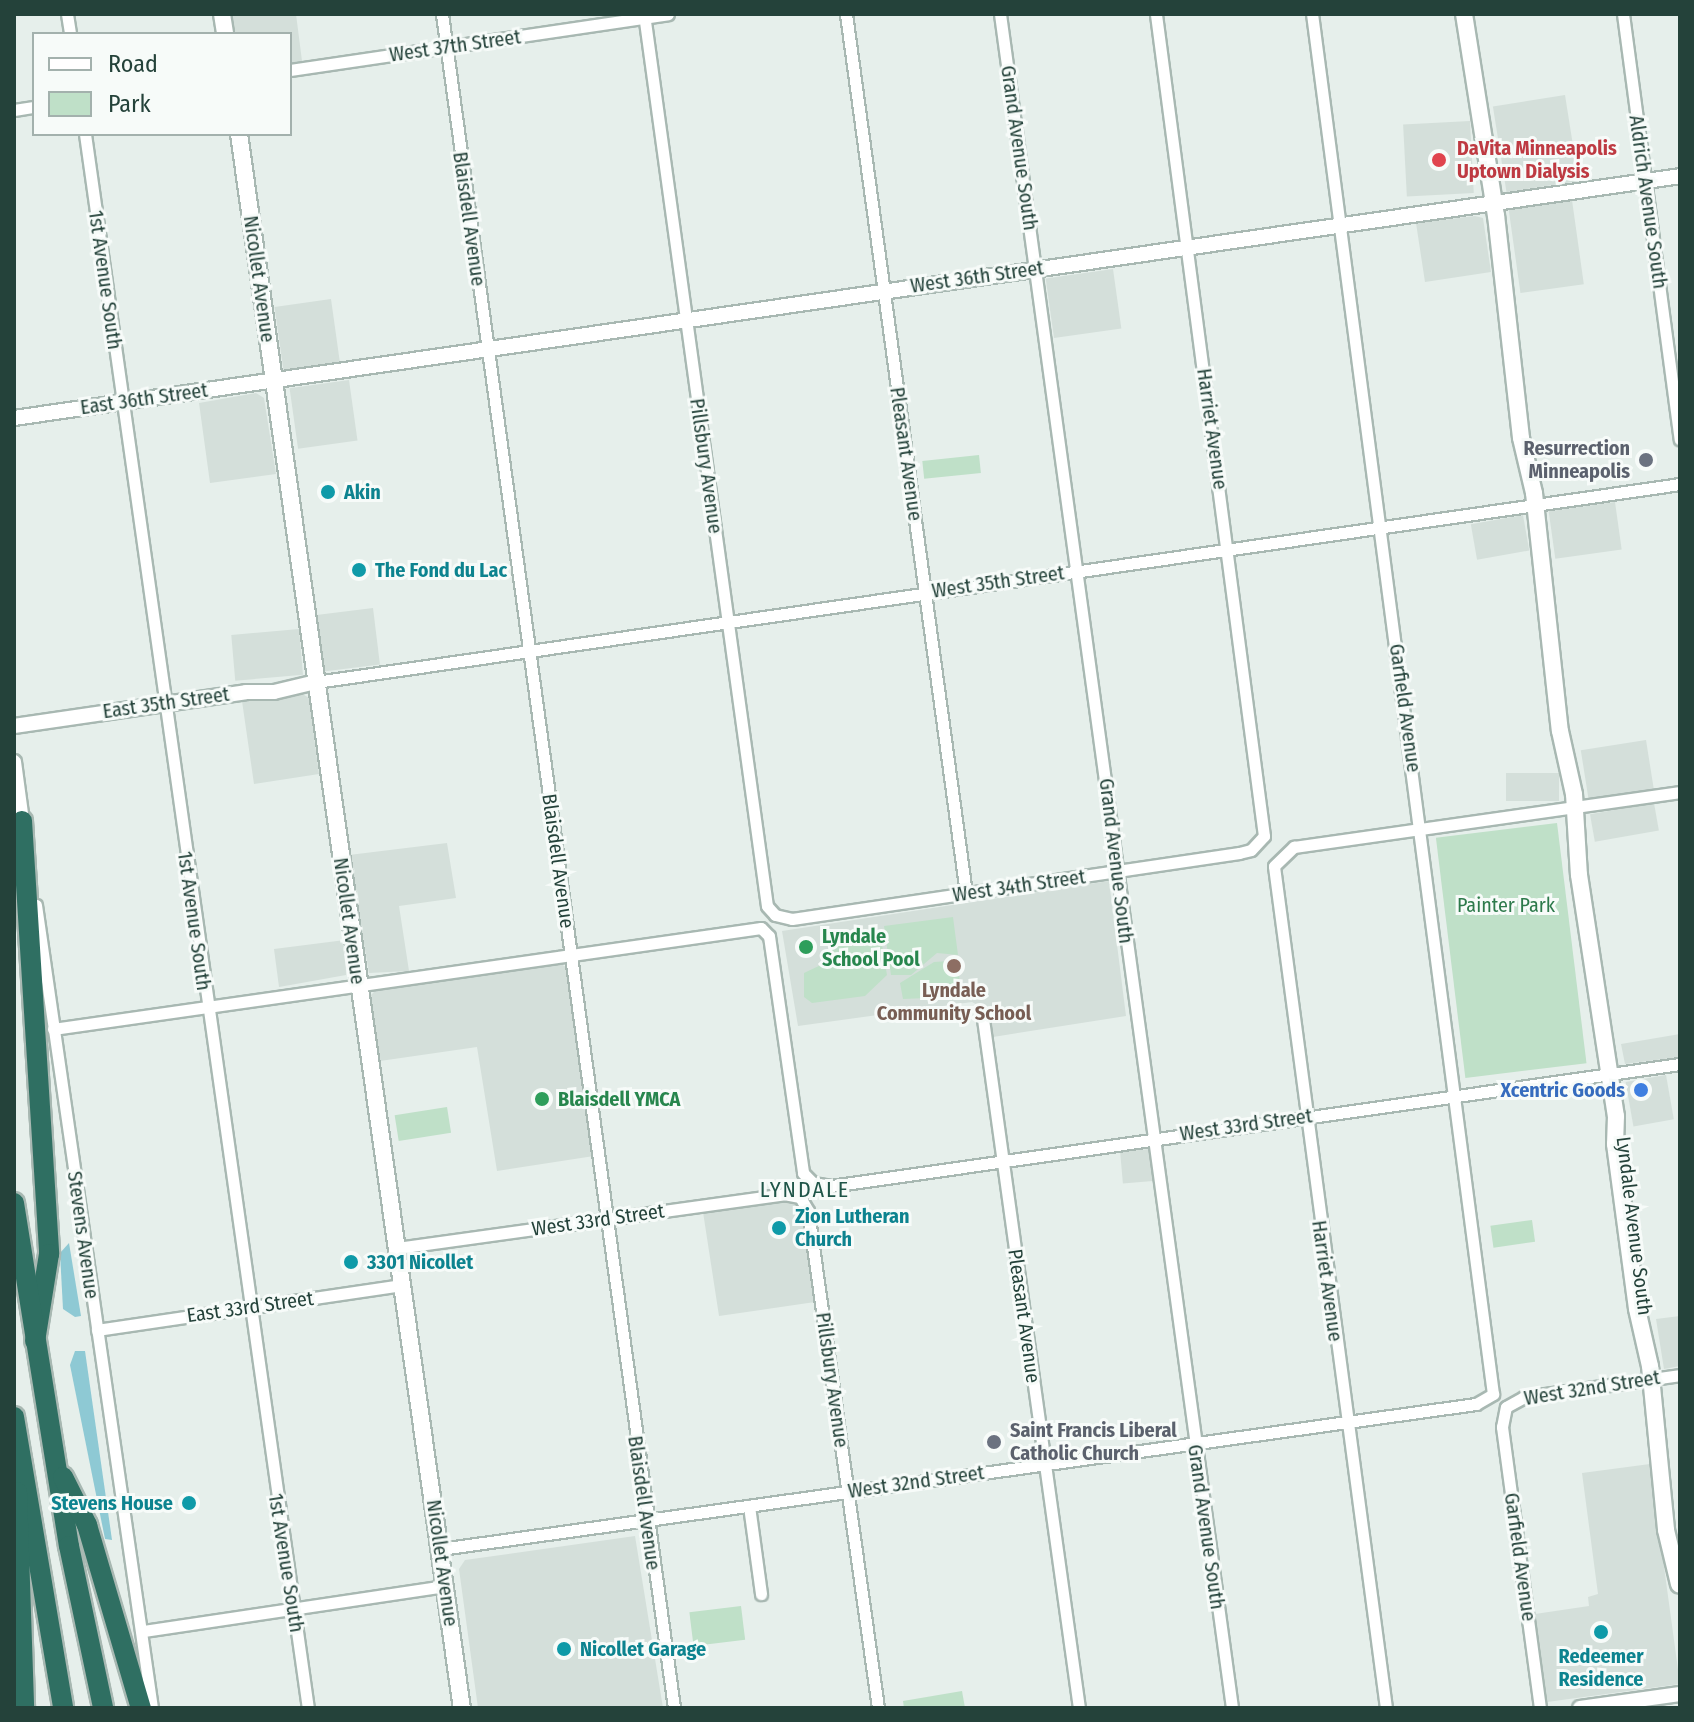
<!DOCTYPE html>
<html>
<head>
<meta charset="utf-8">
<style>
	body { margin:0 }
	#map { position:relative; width:1694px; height:1722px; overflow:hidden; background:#e6efeb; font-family:"Fira Sans Condensed",sans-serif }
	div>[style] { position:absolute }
	.built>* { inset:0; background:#d4dfda; transform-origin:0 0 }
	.green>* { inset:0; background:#bfe0c8; transform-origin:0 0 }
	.water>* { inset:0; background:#8ec9d4 }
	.roads { filter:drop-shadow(2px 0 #a8b8b2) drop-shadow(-2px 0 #a8b8b2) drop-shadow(0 2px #a8b8b2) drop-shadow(0 -2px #a8b8b2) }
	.minor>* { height:11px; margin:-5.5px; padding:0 5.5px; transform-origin:5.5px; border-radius:5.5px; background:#fff }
	.tertiary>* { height:14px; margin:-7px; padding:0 7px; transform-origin:7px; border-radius:7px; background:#fff }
	.secondary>* { height:16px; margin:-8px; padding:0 8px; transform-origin:8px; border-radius:8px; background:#fff }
	.motorway>* { height:20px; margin:-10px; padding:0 10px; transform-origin:10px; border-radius:10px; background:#2f6f62 }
	.dots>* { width:22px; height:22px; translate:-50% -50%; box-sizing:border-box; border:4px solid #f7fbf9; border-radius:50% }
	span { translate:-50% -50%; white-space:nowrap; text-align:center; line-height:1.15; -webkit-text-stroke:6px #f7fbf9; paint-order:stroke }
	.street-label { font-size:20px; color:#24423a }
	.health-label { font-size:20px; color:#be3a42; font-weight:700 }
	.left { translate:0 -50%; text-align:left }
	.worship-label { font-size:20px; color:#5b616d; font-weight:700 }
	.right { translate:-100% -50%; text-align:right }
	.culture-label { font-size:20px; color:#0d838f; font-weight:700 }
	.park-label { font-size:20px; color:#2d7a4b }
	.leisure-label { font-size:20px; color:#27864d; font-weight:700 }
	.education-label { font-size:20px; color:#785e54; font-weight:700 }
	.shop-label { font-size:20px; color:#366cbe; font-weight:700 }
	.neighbourhood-label { font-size:22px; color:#1f5548; letter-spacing:2px }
	.frame { position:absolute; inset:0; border:16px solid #24423a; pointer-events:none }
	.legend { position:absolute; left:32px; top:32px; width:260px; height:104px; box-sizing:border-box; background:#f7fbf9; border:2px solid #a3b1ad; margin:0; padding:10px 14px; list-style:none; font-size:24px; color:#24423a }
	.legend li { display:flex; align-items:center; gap:16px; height:40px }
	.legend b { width:40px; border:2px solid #a3b1ad }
</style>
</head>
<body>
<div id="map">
	<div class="built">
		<i style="clip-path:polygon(231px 14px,296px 14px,302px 61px,290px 63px,290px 34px,234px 34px)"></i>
		<i style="left:1565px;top:95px;width:87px;height:73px;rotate:81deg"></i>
		<i style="left:1470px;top:121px;width:72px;height:67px;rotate:87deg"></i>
		<i style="left:1572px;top:200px;width:85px;height:64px;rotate:82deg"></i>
		<i style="clip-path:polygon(1475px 216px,1483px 218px,1491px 272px,1425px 282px,1416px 223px)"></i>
		<i style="left:1113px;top:269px;width:60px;height:68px;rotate:82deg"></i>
		<i style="left:331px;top:299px;width:64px;height:57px;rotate:82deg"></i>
		<i style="left:349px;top:380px;width:61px;height:60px;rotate:82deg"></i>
		<i style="clip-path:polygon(256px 393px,264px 398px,276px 474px,210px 483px,199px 403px)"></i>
		<i style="left:1615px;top:502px;width:48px;height:67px;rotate:82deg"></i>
		<i style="left:1523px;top:515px;width:36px;height:53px;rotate:80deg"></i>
		<i style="left:373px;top:608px;width:57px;height:59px;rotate:83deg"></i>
		<i style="left:299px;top:629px;width:46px;height:68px;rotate:85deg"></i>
		<i style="clip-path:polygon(301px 693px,309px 698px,319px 774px,254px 784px,242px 701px)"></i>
		<i style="left:1646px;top:740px;width:51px;height:66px;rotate:81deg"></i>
		<i style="left:1559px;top:773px;width:28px;height:53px;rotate:90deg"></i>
		<i style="left:1654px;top:803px;width:28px;height:65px;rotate:80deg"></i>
		<i style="clip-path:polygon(447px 843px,456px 898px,399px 906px,409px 971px,369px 973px,349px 855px)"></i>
		<i style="clip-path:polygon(1109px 881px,1126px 1016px,993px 1037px,987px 1010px,972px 1002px,798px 1026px,782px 931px)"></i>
		<i style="clip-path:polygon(345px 940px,346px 975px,279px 987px,274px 949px)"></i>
		<i style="clip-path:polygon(558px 962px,569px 969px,594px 1156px,497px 1171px,477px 1047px,380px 1061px,371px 995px,376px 990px)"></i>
		<i style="clip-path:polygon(1680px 1034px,1680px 1057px,1625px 1064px,1621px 1044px)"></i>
		<i style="left:1666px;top:1075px;width:45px;height:41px;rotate:80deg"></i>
		<i style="left:1150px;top:1149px;width:32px;height:30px;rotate:85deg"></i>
		<i style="clip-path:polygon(796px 1200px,801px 1206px,815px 1302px,719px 1316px,703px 1212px)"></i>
		<i style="clip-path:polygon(1680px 1316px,1680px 1366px,1664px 1369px,1656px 1319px)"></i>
		<i style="clip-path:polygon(1650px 1464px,1680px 1684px,1547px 1702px,1535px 1614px,1589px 1606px,1588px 1597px,1598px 1594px,1582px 1473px)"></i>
		<i style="clip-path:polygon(635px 1536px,663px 1708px,478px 1708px,459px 1569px,465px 1560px)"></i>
	</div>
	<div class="green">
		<i style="left:979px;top:455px;width:18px;height:57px;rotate:84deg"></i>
		<i style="left:1557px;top:823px;width:242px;height:122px;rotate:83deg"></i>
		<i style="clip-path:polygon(953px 917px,958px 955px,937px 953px,911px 975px,891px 975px,884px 926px)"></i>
		<i style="clip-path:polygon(880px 933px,887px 975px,865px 996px,812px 1003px,804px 997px,804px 973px,823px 964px,840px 939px)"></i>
		<i style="clip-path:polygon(949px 961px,959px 971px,960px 989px,950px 997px,903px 999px,900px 983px,934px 962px)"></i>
		<i style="left:447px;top:1107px;width:26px;height:53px;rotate:81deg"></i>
		<i style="left:1532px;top:1220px;width:22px;height:42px;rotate:82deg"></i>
		<i style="left:741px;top:1606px;width:34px;height:52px;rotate:83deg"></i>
		<i style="clip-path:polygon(962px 1691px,965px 1708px,904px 1708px,903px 1701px)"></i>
	</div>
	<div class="water">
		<i style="clip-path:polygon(69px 1243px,81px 1316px,75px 1317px,63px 1309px,60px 1253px)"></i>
		<i style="clip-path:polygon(75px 1351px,85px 1351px,112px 1540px,105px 1539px,70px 1365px)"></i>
	</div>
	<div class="roads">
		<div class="minor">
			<i style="left:67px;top:14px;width:20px;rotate:81deg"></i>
			<i style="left:442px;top:14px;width:1710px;rotate:82.2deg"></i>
			<i style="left:644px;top:14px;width:900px;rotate:82.15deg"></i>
			<i style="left:767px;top:906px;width:12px;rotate:48deg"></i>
			<i style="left:775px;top:915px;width:17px;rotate:13deg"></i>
			<i style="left:792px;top:919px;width:452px;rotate:-8.4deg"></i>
			<i style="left:1239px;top:853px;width:12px;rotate:-14deg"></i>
			<i style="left:1251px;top:850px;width:19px;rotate:-47deg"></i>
			<i style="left:1264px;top:836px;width:829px;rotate:-97.49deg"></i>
			<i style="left:846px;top:14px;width:887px;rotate:82.23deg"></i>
			<i style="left:1000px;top:14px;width:1710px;rotate:82.2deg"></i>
			<i style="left:1623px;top:14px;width:429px;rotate:82.4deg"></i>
			<i style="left:290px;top:70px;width:382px;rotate:-8.4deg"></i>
			<i style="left:14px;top:110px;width:20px;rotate:-9deg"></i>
			<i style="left:85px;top:134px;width:1590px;rotate:81.94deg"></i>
			<i style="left:316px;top:682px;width:1378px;rotate:-8.26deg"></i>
			<i style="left:36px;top:905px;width:811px;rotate:81.78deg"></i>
			<i style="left:983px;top:1019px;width:696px;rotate:82.07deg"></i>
			<i style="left:53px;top:1029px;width:715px;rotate:-8.12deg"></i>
			<i style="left:761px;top:928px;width:11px;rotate:45deg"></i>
			<i style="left:769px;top:936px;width:239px;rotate:81.8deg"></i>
			<i style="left:803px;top:1173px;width:14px;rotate:45deg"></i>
			<i style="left:813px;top:1183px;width:18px;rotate:9deg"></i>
			<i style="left:831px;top:1186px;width:858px;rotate:-8.18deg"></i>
			<i style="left:397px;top:1248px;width:391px;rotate:-7.9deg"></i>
			<i style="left:784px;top:1194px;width:16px;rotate:11deg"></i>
			<i style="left:800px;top:1197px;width:16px;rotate:60deg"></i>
			<i style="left:808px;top:1211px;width:502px;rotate:81.98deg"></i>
			<i style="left:97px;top:1330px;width:308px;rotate:-8.4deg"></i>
			<i style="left:749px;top:1506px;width:89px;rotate:82.2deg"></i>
			<i style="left:440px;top:1549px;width:1046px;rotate:-7.97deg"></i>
			<i style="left:1476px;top:1404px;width:20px;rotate:-30deg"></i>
			<i style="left:1493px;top:1394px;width:1392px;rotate:-97.47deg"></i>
			<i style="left:144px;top:1631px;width:304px;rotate:-8.5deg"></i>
			<i style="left:1386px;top:1708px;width:849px;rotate:-97.58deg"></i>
			<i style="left:1274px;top:866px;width:28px;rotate:-44deg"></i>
			<i style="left:1294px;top:847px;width:390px;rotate:-8.1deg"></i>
			<i style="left:1540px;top:1708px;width:284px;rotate:-97.7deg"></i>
			<i style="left:1502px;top:1427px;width:20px;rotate:-79deg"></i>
			<i style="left:1506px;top:1407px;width:21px;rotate:-29deg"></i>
			<i style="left:1524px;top:1397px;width:158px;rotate:-8deg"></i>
		</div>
		<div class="tertiary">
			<i style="left:14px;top:418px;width:1683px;rotate:-8.26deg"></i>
			<i style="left:14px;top:726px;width:234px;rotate:-8.3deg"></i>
			<i style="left:246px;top:692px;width:28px"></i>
			<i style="left:274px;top:692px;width:43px;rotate:-13.4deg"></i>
			<i style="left:14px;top:762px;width:60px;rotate:82.3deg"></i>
			<i style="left:1580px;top:1708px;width:101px;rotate:-8deg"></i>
		</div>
		<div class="secondary">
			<i style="left:222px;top:14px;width:20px;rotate:81deg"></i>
			<i style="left:1464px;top:14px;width:204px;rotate:81deg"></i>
			<i style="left:1496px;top:215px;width:224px;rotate:83.6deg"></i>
			<i style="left:1521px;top:438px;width:57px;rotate:76.7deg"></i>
			<i style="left:1534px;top:493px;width:239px;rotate:83.8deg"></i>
			<i style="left:1560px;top:731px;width:65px;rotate:77.5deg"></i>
			<i style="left:1574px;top:794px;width:81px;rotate:86.5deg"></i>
			<i style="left:1579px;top:875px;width:244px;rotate:81.3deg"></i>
			<i style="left:1616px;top:1116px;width:28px;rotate:92deg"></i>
			<i style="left:1615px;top:1144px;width:166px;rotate:82.4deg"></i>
			<i style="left:1637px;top:1309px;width:58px;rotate:77.2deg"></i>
			<i style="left:1650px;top:1366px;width:165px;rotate:84.4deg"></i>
			<i style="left:1666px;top:1530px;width:56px;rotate:76.5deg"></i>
			<i style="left:239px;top:134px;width:1590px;rotate:81.94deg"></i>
		</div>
		<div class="motorway">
			<i style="left:22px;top:821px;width:434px;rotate:86.4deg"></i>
			<i style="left:49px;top:1254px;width:88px;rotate:99.1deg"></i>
			<i style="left:14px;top:1203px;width:347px;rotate:80.9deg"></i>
			<i style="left:69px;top:1546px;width:166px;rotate:78.1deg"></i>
			<i style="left:14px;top:1417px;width:295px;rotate:80.4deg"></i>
			<i style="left:63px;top:1477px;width:54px;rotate:63.4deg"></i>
			<i style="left:87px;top:1525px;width:191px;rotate:73.6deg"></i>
			<i style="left:17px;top:1492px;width:216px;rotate:88.1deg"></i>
		</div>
	</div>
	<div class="dots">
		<i style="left:1439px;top:160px;background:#e0444e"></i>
		<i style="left:1646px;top:460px;background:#6b7280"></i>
		<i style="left:328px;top:492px;background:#0f9aa8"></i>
		<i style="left:359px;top:570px;background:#0f9aa8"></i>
		<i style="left:806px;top:947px;background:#2e9e5b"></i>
		<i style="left:954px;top:966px;background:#8d6e63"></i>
		<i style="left:1641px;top:1090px;background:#3f7fe0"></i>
		<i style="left:542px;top:1099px;background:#2e9e5b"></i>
		<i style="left:779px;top:1228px;background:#0f9aa8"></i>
		<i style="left:351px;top:1262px;background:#0f9aa8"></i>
		<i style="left:994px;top:1442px;background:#6b7280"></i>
		<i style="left:189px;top:1503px;background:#0f9aa8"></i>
		<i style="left:1601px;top:1632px;background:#0f9aa8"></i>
		<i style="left:564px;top:1649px;background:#0f9aa8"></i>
	</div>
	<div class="street-label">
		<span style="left:455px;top:46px;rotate:-8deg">West 37th Street</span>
		<span style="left:1019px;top:148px;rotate:82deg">Grand Avenue South</span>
		<span style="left:1648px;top:202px;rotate:82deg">Aldrich Avenue South</span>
		<span style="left:469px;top:219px;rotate:82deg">Blaisdell Avenue</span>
		<span style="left:977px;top:277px;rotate:-8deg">West 36th Street</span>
		<span style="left:259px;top:279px;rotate:82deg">Nicollet Avenue</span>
		<span style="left:105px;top:280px;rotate:82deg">1st Avenue South</span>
		<span style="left:144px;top:399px;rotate:-8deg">East 36th Street</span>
		<span style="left:1212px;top:429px;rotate:82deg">Harriet Avenue</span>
		<span style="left:906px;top:454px;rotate:82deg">Pleasant Avenue</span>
		<span style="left:706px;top:466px;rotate:82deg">Pillsbury Avenue</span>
		<span style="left:998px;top:582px;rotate:-8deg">West 35th Street</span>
		<span style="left:166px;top:703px;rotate:-8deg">East 35th Street</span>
		<span style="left:1405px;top:708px;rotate:82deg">Garfield Avenue</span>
		<span style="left:558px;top:861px;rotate:82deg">Blaisdell Avenue</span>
		<span style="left:1116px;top:861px;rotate:83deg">Grand Avenue South</span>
		<span style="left:1019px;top:886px;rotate:-8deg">West 34th Street</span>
		<span style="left:194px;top:921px;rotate:82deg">1st Avenue South</span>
		<span style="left:349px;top:921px;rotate:82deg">Nicollet Avenue</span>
		<span style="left:1246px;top:1125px;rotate:-8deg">West 33rd Street</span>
		<span style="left:598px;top:1220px;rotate:-8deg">West 33rd Street</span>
		<span style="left:1634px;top:1226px;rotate:83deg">Lyndale Avenue South</span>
		<span style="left:83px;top:1235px;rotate:82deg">Stevens Avenue</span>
		<span style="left:1327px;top:1281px;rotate:82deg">Harriet Avenue</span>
		<span style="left:250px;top:1307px;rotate:-8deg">East 33rd Street</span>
		<span style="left:1024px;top:1316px;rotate:82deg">Pleasant Avenue</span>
		<span style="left:832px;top:1380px;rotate:82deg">Pillsbury Avenue</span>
		<span style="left:1592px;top:1388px;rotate:-9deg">West 32nd Street</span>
		<span style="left:916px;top:1482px;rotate:-8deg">West 32nd Street</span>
		<span style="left:644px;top:1503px;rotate:82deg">Blaisdell Avenue</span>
		<span style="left:1206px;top:1527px;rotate:82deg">Grand Avenue South</span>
		<span style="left:1520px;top:1557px;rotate:82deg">Garfield Avenue</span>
		<span style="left:286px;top:1563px;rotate:81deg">1st Avenue South</span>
		<span style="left:442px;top:1563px;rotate:82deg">Nicollet Avenue</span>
	</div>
	<div class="health-label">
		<span class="left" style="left:1457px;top:160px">DaVita Minneapolis<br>Uptown Dialysis</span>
	</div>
	<div class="worship-label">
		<span class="right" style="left:1630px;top:460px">Resurrection<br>Minneapolis</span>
		<span class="left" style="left:1010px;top:1442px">Saint Francis Liberal<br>Catholic Church</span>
	</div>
	<div class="culture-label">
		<span class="left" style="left:344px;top:492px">Akin</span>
		<span class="left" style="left:375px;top:570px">The Fond du Lac</span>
		<span class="left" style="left:795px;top:1228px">Zion Lutheran<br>Church</span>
		<span class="left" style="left:367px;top:1262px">3301 Nicollet</span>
		<span class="right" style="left:173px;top:1503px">Stevens House</span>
		<span class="left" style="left:580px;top:1649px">Nicollet Garage</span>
		<span style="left:1601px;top:1668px">Redeemer<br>Residence</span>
	</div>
	<div class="park-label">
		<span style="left:1506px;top:905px">Painter Park</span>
	</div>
	<div class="leisure-label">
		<span class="left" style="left:822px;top:948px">Lyndale<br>School Pool</span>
		<span class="left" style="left:558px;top:1099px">Blaisdell YMCA</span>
	</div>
	<div class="education-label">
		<span style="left:954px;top:1002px">Lyndale<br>Community School</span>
	</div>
	<div class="shop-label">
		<span class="right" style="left:1625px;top:1090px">Xcentric Goods</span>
	</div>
	<div class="neighbourhood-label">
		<span style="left:805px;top:1190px">LYNDALE</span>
	</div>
	<div class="frame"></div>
	<ul class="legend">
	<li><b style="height:10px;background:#fff"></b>Road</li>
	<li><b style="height:22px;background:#bfe0c8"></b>Park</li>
	</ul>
</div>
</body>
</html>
